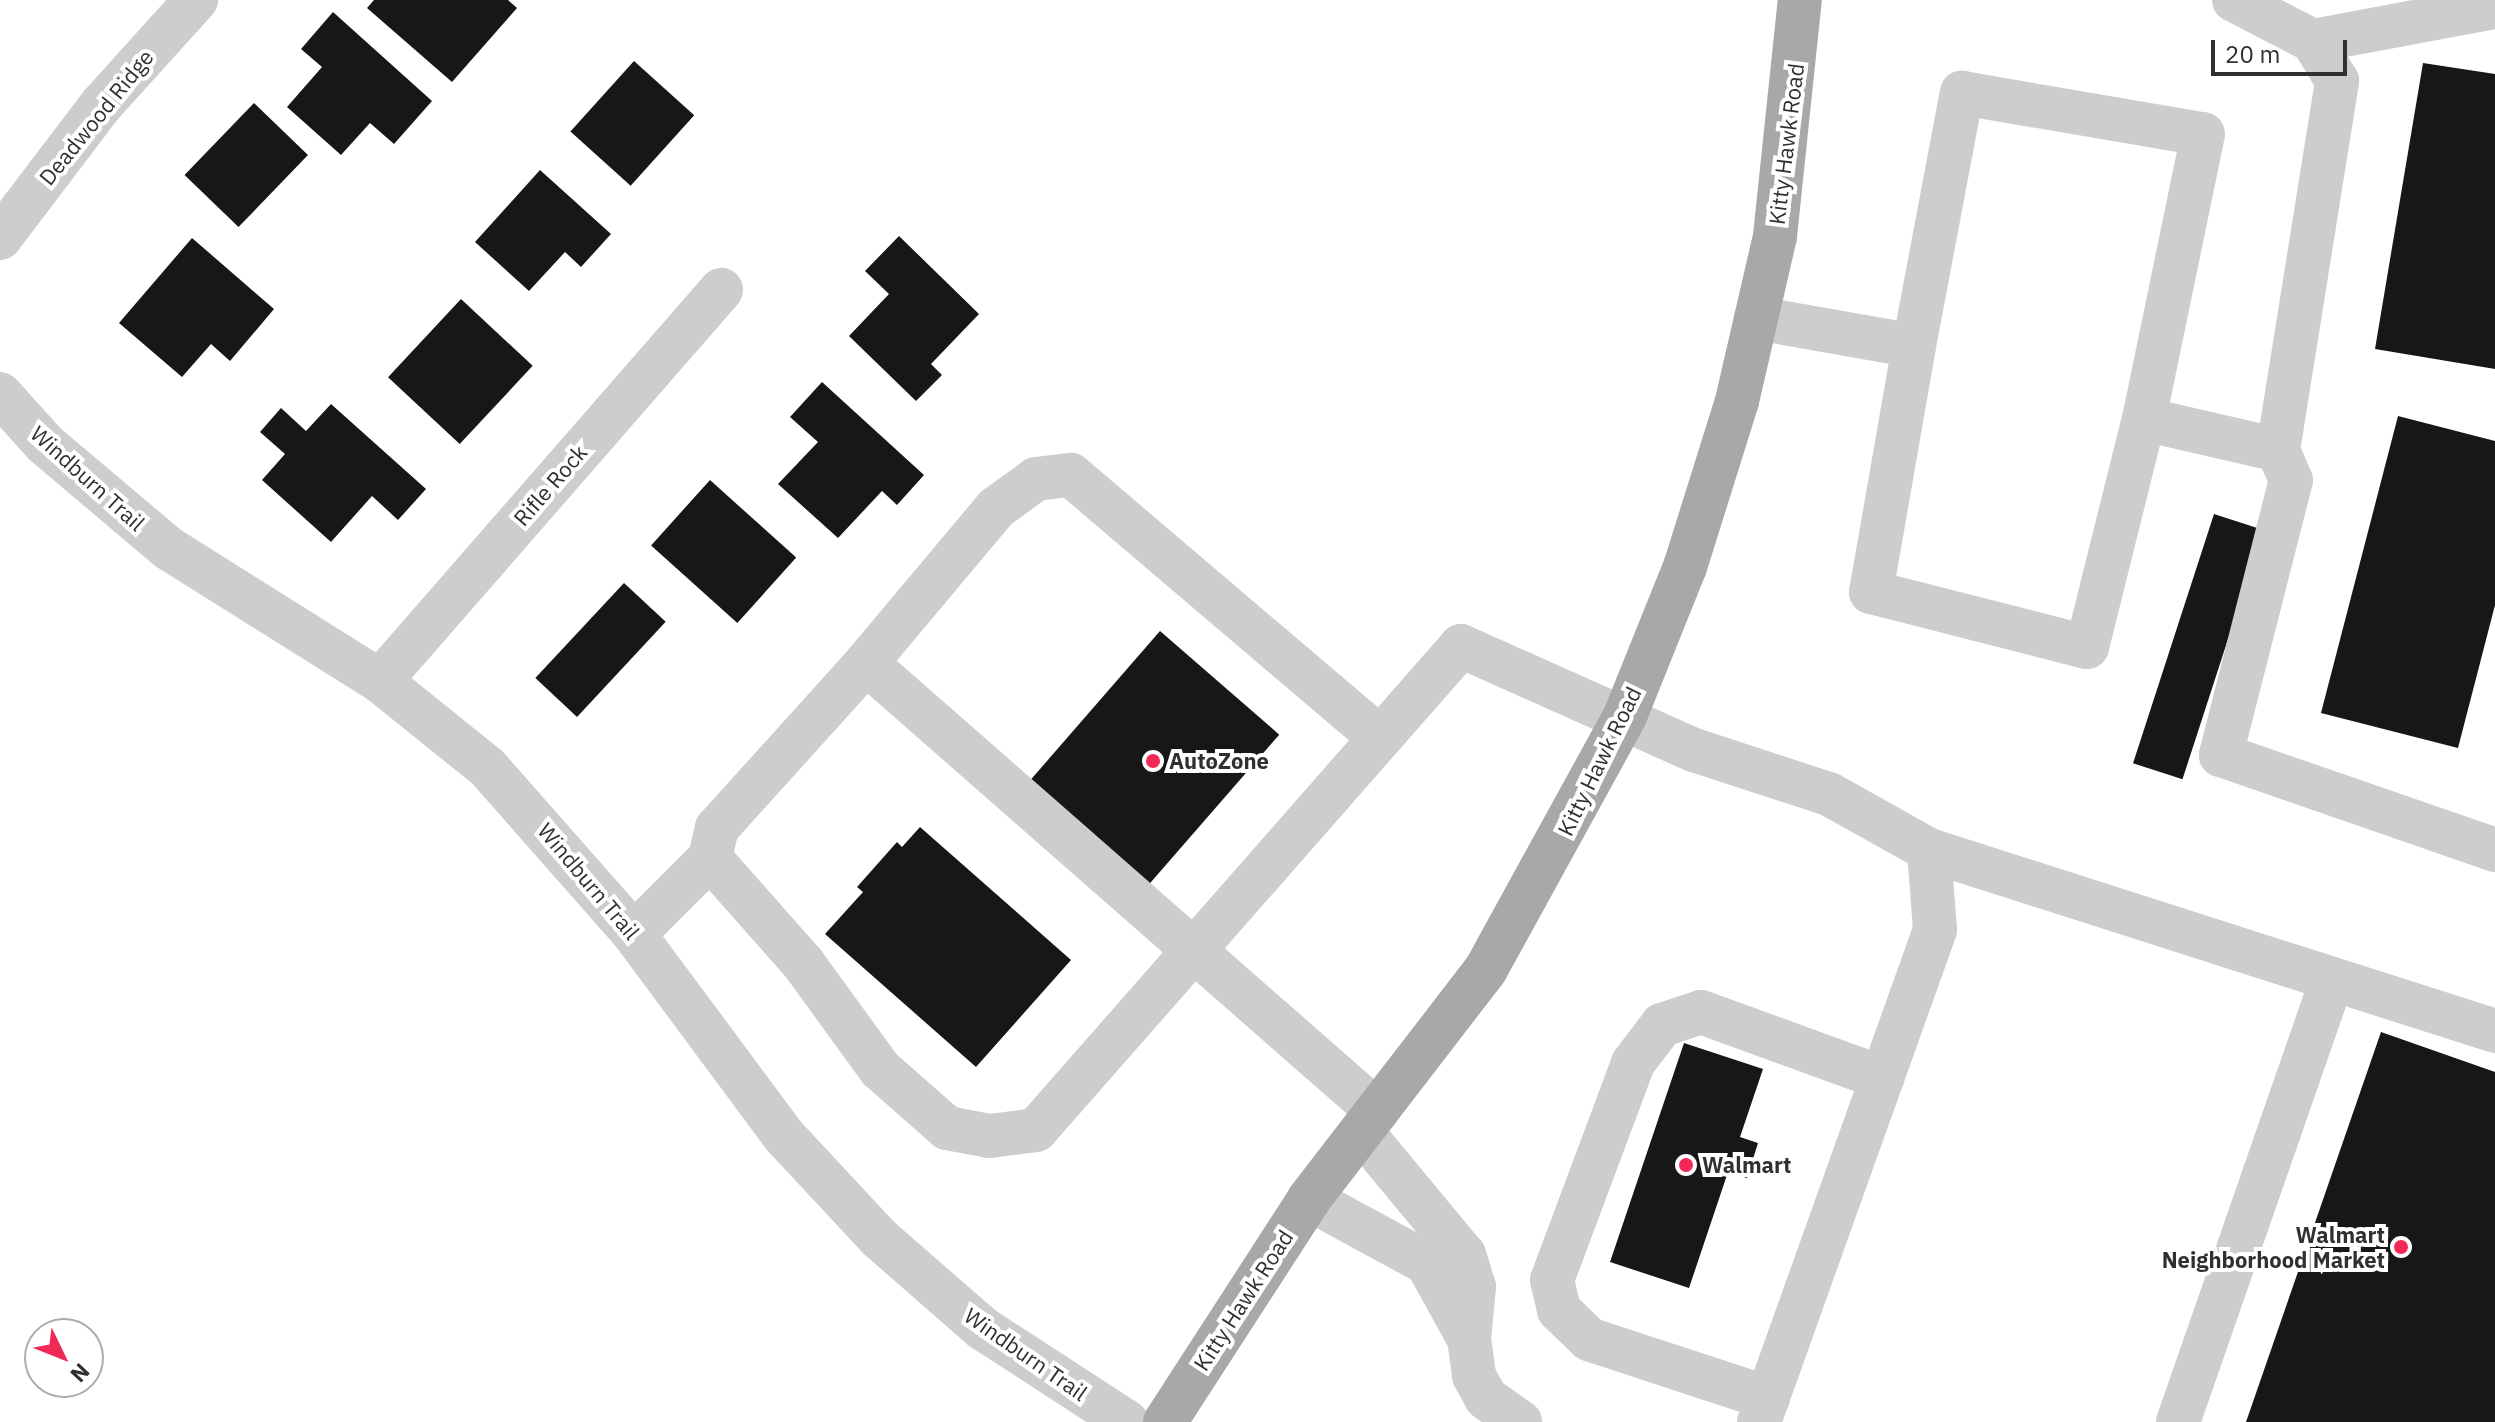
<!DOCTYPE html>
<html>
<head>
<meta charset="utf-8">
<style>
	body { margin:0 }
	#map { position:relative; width:2495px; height:1422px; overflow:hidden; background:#fff; font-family:"IBM Plex Sans",sans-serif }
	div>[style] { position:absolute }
	.building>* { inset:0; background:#171717; transform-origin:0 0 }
	.minor>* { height:44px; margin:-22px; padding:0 22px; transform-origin:22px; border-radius:22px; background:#cdcdcd }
	.major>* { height:44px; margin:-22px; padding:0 22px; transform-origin:22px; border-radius:22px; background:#a8a8a8 }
	.dots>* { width:22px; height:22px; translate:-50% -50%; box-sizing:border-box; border:4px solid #fff; border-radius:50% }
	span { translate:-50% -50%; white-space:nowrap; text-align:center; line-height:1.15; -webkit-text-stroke:8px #fff; paint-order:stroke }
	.street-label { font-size:22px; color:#303030 }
	.poi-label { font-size:22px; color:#303030; font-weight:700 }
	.left { translate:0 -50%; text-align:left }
	.right { translate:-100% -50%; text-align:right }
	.north { position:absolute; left:24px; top:1318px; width:80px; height:80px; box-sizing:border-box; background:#fff; border:2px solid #acacac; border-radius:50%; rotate:133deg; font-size:22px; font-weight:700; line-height:32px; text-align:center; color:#303030 }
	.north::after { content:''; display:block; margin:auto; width:28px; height:36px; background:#f02956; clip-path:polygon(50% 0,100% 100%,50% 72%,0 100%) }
	.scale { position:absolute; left:2211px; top:40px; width:136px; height:36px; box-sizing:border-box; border:4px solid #303030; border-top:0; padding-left:10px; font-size:24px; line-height:28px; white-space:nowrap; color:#303030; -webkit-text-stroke:6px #fff; paint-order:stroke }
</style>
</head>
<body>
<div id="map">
	<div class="building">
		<i style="clip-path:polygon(374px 0,508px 0,517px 8px,452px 82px,367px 8px)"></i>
		<i style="clip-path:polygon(333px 12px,432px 101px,394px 144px,370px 123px,341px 155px,287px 107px,322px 67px,301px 49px)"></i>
		<i style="left:634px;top:61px;width:81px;height:95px;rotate:42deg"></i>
		<i style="clip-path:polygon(2423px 63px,2495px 74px,2495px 369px,2375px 349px)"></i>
		<i style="left:254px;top:103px;width:75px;height:100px;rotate:44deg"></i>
		<i style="clip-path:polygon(540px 170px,611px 234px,581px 267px,565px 252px,529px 291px,475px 242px)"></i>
		<i style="clip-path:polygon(899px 236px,979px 314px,931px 364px,942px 375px,916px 401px,849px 336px,889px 294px,865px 271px)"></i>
		<i style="clip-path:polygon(192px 238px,274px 309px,230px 361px,211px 344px,182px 377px,119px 323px)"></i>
		<i style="left:461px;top:299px;width:98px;height:107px;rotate:43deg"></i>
		<i style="clip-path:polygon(822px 382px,924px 475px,897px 505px,882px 491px,838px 538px,778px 484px,818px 442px,790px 417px)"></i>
		<i style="clip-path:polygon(331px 404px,426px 489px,398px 520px,372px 496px,331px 542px,262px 480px,285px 454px,260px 432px,281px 408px,306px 431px)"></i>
		<i style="clip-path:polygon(2398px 416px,2495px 441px,2495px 605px,2458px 748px,2321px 713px)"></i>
		<i style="left:710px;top:480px;width:116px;height:88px;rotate:42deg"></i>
		<i style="left:2214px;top:514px;width:52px;height:262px;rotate:18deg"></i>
		<i style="left:624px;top:583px;width:57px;height:130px;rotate:43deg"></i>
		<i style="left:1160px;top:631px;width:158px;height:204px;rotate:41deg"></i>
		<i style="clip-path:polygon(920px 827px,1071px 960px,976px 1067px,825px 934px,863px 892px,857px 887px,897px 842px,902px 847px)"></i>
		<i style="clip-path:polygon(2381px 1032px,2495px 1072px,2495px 1422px,2246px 1422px)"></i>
		<i style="clip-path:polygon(1684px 1043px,1763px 1069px,1740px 1137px,1758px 1143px,1747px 1178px,1728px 1172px,1689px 1288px,1610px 1262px)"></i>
	</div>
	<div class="minor">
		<i style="left:2234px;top:0;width:89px;rotate:27.4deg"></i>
		<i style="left:2313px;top:41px;width:185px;rotate:-10.6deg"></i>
		<i style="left:0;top:238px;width:167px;rotate:-52.8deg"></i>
		<i style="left:101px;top:105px;width:142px;rotate:-47.9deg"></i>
		<i style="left:1756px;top:318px;width:160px;rotate:10deg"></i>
		<i style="left:1914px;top:346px;width:250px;rotate:99.9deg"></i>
		<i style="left:1871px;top:592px;width:223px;rotate:14.3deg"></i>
		<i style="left:2087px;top:647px;width:235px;rotate:-76deg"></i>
		<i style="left:1914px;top:346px;width:258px;rotate:-79.3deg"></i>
		<i style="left:1962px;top:93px;width:244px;rotate:9.7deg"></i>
		<i style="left:2203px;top:134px;width:291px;rotate:101.7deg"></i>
		<i style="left:2144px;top:419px;width:138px;rotate:13deg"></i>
		<i style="left:2278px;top:450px;width:374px;rotate:-80.9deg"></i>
		<i style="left:2337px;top:81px;width:47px;rotate:-121deg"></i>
		<i style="left:0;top:394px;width:67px;rotate:48deg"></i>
		<i style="left:45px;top:444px;width:161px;rotate:40.2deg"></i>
		<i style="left:168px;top:548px;width:250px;rotate:32.1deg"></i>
		<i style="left:380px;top:681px;width:137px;rotate:38.8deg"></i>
		<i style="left:487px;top:767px;width:222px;rotate:48.6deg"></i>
		<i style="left:634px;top:934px;width:252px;rotate:53.4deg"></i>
		<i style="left:784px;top:1136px;width:139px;rotate:47deg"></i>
		<i style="left:879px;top:1238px;width:137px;rotate:41.1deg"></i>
		<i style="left:982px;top:1328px;width:173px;rotate:33deg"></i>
		<i style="left:2278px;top:450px;width:33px;rotate:67deg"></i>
		<i style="left:2291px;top:480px;width:284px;rotate:104.3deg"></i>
		<i style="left:2221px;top:755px;width:290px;rotate:19.1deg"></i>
		<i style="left:866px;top:663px;width:202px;rotate:-50deg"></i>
		<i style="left:996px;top:508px;width:49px;rotate:-35.9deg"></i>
		<i style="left:1036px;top:479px;width:35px;rotate:-7deg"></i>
		<i style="left:1071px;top:475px;width:404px;rotate:40.4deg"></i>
		<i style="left:380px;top:681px;width:519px;rotate:-48.91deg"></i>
		<i style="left:1929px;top:850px;width:594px;rotate:17.73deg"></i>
		<i style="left:710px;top:858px;width:140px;rotate:48.5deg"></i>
		<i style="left:803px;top:963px;width:131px;rotate:54deg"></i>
		<i style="left:880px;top:1069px;width:89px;rotate:41.4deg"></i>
		<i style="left:947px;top:1128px;width:44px;rotate:10.5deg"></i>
		<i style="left:990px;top:1136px;width:46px;rotate:-7.4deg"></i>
		<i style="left:1036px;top:1130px;width:644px;rotate:-48.71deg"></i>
		<i style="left:1461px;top:646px;width:255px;rotate:24.1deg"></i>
		<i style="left:1694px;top:750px;width:142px;rotate:18.1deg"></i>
		<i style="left:1829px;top:794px;width:115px;rotate:29.2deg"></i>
		<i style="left:1929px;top:850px;width:80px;rotate:85.7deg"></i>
		<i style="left:1935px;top:930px;width:523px;rotate:109.68deg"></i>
		<i style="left:634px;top:934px;width:107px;rotate:-45deg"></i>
		<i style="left:710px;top:858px;width:31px;rotate:-77deg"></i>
		<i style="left:717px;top:828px;width:222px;rotate:-47.9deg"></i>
		<i style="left:866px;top:663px;width:680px;rotate:41.24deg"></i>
		<i style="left:1309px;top:1199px;width:134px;rotate:28.5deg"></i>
		<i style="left:1427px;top:1263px;width:87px;rotate:61.1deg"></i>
		<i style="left:1469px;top:1339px;width:52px;rotate:-84.5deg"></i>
		<i style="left:1474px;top:1287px;width:34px;rotate:-107deg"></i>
		<i style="left:1464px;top:1255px;width:160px;rotate:-129.7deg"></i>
		<i style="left:1469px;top:1339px;width:37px;rotate:82deg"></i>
		<i style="left:1474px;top:1376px;width:25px;rotate:61deg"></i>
		<i style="left:1486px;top:1398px;width:42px;rotate:35.2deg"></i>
		<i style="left:1768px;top:1398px;width:188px;rotate:-161.8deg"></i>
		<i style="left:1589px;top:1339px;width:42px;rotate:-136deg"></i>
		<i style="left:1559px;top:1310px;width:31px;rotate:-103deg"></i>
		<i style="left:1552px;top:1280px;width:232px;rotate:-69.5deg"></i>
		<i style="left:1633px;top:1063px;width:48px;rotate:-52.7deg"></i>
		<i style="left:1662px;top:1025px;width:41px;rotate:-18.4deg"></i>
		<i style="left:1701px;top:1012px;width:193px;rotate:20deg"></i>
		<i style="left:2178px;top:1422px;width:468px;rotate:-70.8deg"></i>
	</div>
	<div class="major">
		<i style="left:1165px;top:1422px;width:265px;rotate:-57.1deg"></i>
		<i style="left:1309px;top:1199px;width:290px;rotate:-52.4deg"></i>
		<i style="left:1486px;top:969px;width:289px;rotate:-61.2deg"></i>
		<i style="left:1625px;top:716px;width:161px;rotate:-68.1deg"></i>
		<i style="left:1685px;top:567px;width:174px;rotate:-72.6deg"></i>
		<i style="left:1737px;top:401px;width:169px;rotate:-77deg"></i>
		<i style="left:1775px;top:236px;width:237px;rotate:-84deg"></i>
	</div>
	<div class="dots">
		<i style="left:1153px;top:761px;background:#f02956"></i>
		<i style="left:1686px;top:1165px;background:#f02956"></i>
		<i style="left:2401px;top:1247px;background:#f02956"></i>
	</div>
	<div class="street-label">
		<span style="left:96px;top:117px;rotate:-51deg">Deadwood Ridge</span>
		<span style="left:1786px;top:144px;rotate:-83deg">Kitty Hawk Road</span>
		<span style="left:88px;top:478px;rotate:42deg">Windburn Trail</span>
		<span style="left:550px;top:485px;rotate:-49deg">Rifle Rock</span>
		<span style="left:1599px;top:761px;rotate:-64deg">Kitty Hawk Road</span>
		<span style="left:589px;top:881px;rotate:50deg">Windburn Trail</span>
		<span style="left:1243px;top:1300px;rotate:-57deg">Kitty Hawk Road</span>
		<span style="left:1026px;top:1354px;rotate:35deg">Windburn Trail</span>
	</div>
	<div class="poi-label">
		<span class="left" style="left:1169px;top:761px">AutoZone</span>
		<span class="left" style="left:1702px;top:1165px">Walmart</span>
		<span class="right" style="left:2385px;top:1247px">Walmart<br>Neighborhood Market</span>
	</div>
	<div class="north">N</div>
	<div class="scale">20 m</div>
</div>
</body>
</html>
